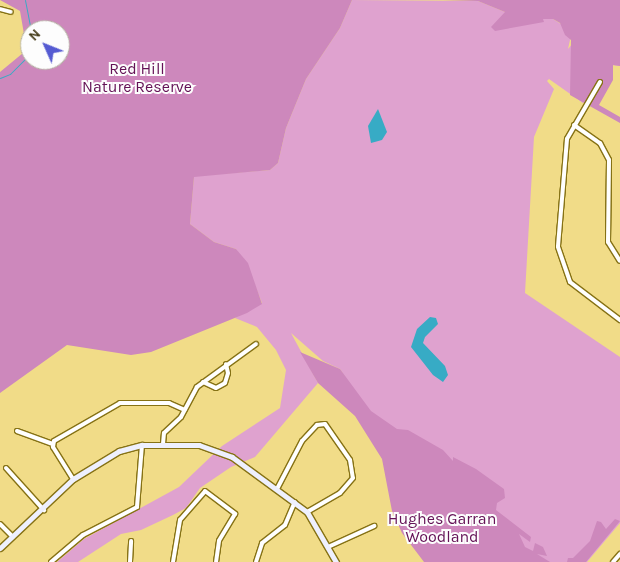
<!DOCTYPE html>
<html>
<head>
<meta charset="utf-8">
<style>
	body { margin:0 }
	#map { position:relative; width:620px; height:562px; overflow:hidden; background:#f1dc88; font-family:Karla,sans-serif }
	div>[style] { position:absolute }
	.green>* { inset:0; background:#dfa2cf }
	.forest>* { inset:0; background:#cd88bc }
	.water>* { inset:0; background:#37abc5 }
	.stream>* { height:1px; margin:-0.5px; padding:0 0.5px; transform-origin:0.5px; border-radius:0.5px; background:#37abc5 }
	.roads { filter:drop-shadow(1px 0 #867215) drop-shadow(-1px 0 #867215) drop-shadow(0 1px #867215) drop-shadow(0 -1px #867215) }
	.street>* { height:4px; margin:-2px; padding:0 2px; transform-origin:2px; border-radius:2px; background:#fff }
	.secondary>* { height:5px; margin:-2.5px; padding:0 2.5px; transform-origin:2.5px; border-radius:2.5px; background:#eef0fe }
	span { translate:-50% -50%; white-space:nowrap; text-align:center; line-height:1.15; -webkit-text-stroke:4px #fdfdfd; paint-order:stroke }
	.park-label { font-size:16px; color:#641256 }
	.north { position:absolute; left:20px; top:20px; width:50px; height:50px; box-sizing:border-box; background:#fdfdfd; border:1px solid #b1ae9f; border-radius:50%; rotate:314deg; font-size:14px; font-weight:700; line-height:20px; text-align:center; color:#403713 }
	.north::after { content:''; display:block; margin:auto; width:18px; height:22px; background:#555bd2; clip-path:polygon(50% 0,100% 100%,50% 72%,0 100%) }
</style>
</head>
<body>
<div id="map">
	<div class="green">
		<i style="clip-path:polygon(352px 0,478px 1px,522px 19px,553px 19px,572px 31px,568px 49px,587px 27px,620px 0,620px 66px,612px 65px,597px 77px,583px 103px,549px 79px,547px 81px,554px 89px,534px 137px,525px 293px,620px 357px,620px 523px,587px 562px,532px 562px,379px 430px,340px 369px,323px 361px,291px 333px,318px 383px,255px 457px,231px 467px,200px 488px,186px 508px,173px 515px,141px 530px,121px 534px,78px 562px,57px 562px,84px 539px,179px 487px,222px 446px,280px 408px,286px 370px,276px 350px,257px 327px,235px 318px,262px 303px,254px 283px,236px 249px,214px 242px,190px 224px,194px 176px,270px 170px,278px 163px,286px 128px,306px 79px,340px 28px)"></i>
	</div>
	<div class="forest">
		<i style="clip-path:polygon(evenodd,0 0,352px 0,340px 28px,306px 79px,286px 128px,278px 163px,270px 170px,194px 177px,190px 224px,214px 242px,236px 249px,248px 263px,262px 304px,247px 313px,151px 352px,131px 355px,67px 345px,0 393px,0 72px,23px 53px,24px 34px,20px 11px,0 0,30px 30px,60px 30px,60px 60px,30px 60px,30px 30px)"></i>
		<i style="clip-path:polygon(443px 0,620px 0,620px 66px,613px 65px,613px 80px,599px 105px,620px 117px,620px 123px,570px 95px,571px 40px,565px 35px,560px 23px,553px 19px,543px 19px,544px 22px,495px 31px,491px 27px,505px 12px,478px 1px)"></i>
		<i style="clip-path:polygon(300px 352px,340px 369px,371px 411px,397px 429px,408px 430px,443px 450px,453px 461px,453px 457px,476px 469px,504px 489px,505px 498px,497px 503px,496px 510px,531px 537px,530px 542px,519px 534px,525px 547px,533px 551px,535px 543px,543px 547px,547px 556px,537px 554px,550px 562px,424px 562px,402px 533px,392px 511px,382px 459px,355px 416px,318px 383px)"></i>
		<i style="clip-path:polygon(615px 519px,620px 521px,586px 562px,567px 562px,568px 558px,573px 558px,590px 541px,597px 521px,601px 522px,606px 529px)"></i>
	</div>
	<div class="water">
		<i style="clip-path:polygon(378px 109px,387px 132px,382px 140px,371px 143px,368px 126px)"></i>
		<i style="clip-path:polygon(430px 317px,436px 318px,438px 324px,425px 337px,423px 343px,445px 366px,448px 375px,443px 382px,433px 375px,411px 347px,417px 329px)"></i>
	</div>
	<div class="stream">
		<i style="left:25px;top:0;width:31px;rotate:79deg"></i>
		<i style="left:0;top:78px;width:11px;rotate:-22deg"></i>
		<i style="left:10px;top:74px;width:28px;rotate:-45deg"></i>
	</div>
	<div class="roads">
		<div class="street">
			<i style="left:0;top:9px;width:11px;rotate:15deg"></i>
			<i style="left:600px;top:82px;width:66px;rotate:120.1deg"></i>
			<i style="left:567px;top:139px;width:108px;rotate:94.8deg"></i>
			<i style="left:558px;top:247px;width:37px;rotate:71deg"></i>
			<i style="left:570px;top:282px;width:63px;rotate:37.2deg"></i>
			<i style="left:574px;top:125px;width:32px;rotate:35deg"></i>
			<i style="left:600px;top:143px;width:19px;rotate:62deg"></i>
			<i style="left:609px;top:160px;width:82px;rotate:90.7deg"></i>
			<i style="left:608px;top:242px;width:22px;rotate:58deg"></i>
			<i style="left:203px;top:382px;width:14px;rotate:25deg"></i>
			<i style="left:216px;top:388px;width:10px;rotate:-29deg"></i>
			<i style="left:225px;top:383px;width:10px;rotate:-73deg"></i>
			<i style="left:228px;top:373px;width:9px;rotate:-103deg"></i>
			<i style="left:17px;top:431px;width:38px;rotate:20deg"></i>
			<i style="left:163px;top:444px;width:11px;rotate:-85deg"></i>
			<i style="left:164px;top:433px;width:23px;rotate:-43deg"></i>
			<i style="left:181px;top:417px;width:34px;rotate:-62deg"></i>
			<i style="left:197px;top:387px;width:73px;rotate:-36.1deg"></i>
			<i style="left:6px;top:468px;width:57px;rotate:47.9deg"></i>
			<i style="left:73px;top:479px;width:38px;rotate:-122deg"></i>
			<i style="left:53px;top:447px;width:6px;rotate:-81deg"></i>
			<i style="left:54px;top:441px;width:76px;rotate:-29.9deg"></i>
			<i style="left:120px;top:403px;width:49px"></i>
			<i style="left:169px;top:403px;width:17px;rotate:24deg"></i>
			<i style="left:277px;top:489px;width:54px;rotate:-62.5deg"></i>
			<i style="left:302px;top:441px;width:22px;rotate:-47deg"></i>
			<i style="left:317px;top:425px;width:8px;rotate:-7deg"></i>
			<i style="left:325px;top:424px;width:44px;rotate:55.2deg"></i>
			<i style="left:350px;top:460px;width:18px;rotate:81deg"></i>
			<i style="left:353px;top:478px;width:20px;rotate:131deg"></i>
			<i style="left:340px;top:493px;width:38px;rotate:150deg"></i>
			<i style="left:0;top:524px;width:18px;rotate:45deg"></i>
			<i style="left:328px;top:547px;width:51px;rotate:-24.5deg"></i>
			<i style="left:51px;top:562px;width:42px;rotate:-40.2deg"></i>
			<i style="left:83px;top:535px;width:61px;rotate:-27.4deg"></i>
			<i style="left:137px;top:507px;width:62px;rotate:-85.4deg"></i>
			<i style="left:130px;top:562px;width:21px;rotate:-87deg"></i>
			<i style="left:173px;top:562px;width:43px;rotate:-80.5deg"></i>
			<i style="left:180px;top:520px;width:38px;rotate:-49deg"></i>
			<i style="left:205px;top:491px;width:38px;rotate:37deg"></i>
			<i style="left:235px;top:514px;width:31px;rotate:121deg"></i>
			<i style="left:219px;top:541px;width:21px;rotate:98deg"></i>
			<i style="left:256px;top:562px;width:20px;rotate:-72deg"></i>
			<i style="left:262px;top:543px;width:29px;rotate:-38deg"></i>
			<i style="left:285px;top:525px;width:25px;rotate:-67deg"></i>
			<i style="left:613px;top:562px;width:11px;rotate:-49deg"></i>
		</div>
		<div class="secondary">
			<i style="left:0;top:548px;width:100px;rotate:-43.4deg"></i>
			<i style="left:73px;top:479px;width:54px;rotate:-31.3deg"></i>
			<i style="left:119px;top:451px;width:24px;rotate:-15deg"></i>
			<i style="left:142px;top:445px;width:57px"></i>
			<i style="left:199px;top:445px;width:35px;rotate:20deg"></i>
			<i style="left:232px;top:457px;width:93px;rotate:36.3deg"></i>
			<i style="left:307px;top:512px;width:58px;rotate:59.9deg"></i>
		</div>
	</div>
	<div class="park-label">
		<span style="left:137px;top:78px">Red Hill<br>Nature Reserve</span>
		<span style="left:442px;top:528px">Hughes Garran<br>Woodland</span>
	</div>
	<div class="north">N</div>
</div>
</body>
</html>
